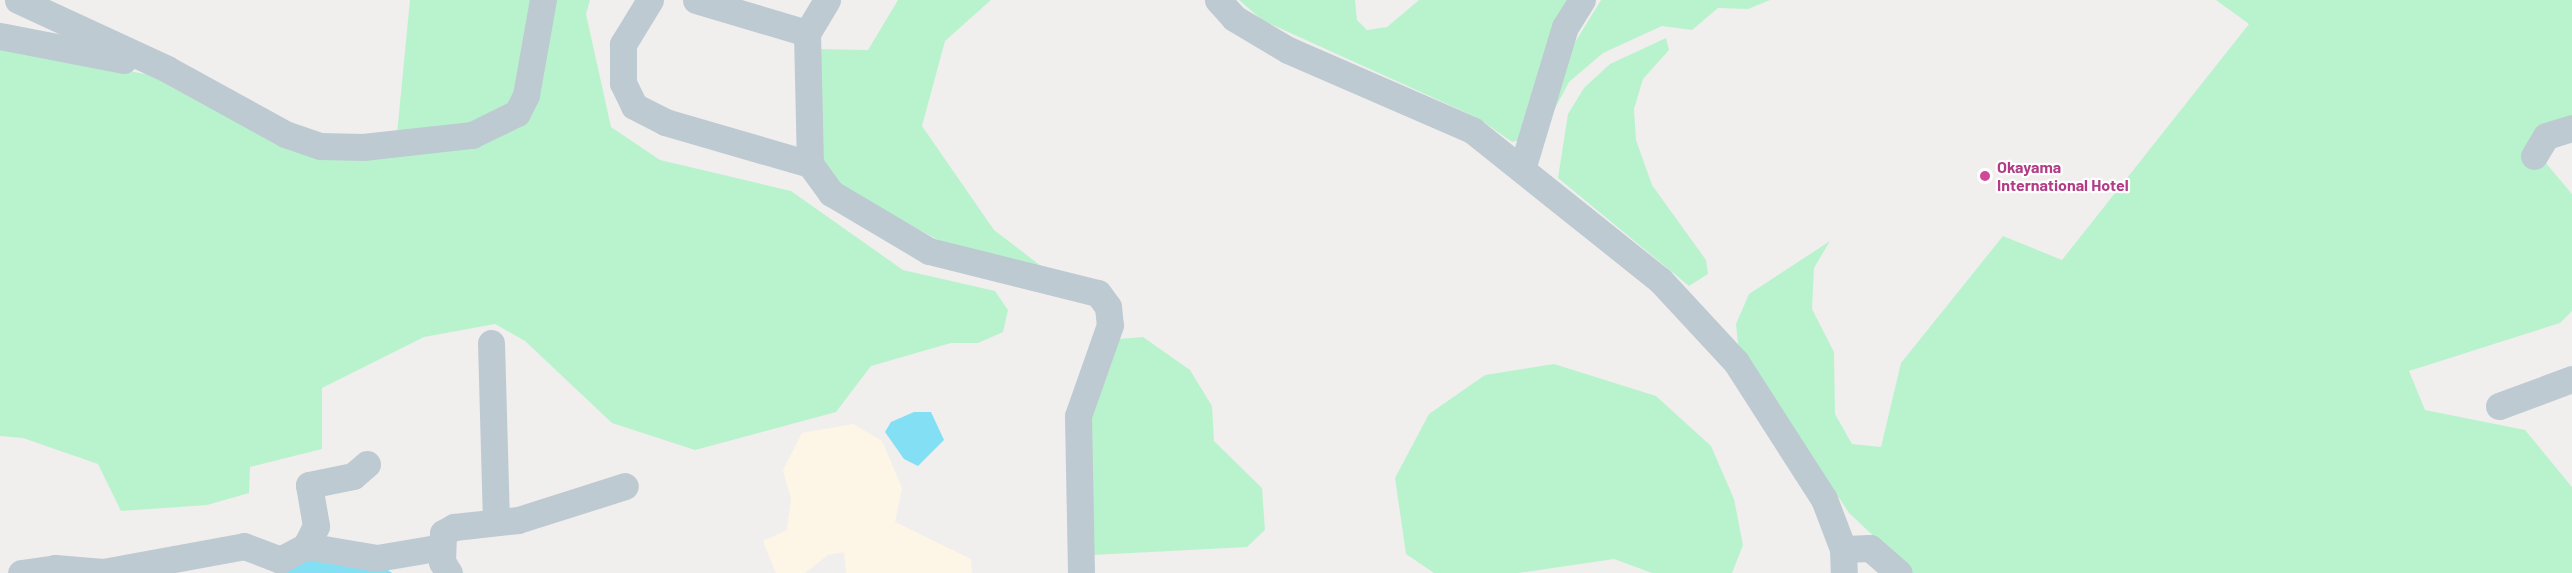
<!DOCTYPE html>
<html>
<head>
<meta charset="utf-8">
<style>
	body { margin:0 }
	#map { position:relative; width:2572px; height:573px; overflow:hidden; background:#f1eeee; font-family:Barlow,sans-serif }
	div>[style] { position:absolute }
	.commercial>* { inset:0; background:#fdf6e6 }
	.green>* { inset:0; background:#b9f3ce }
	.water>* { inset:0; background:#82dff4 }
	.minor>* { height:27px; margin:-13.5px; padding:0 13.5px; transform-origin:13.5px; border-radius:13.5px; background:#becad2 }
	.dots>* { width:16px; height:16px; translate:-50% -50%; box-sizing:border-box; border:3px solid #fff; border-radius:50% }
	span { translate:-50% -50%; white-space:nowrap; text-align:center; line-height:1.15; -webkit-text-stroke:4.5px #fff; paint-order:stroke }
	.hotel-label { font-size:16px; color:#b23c85; font-weight:700 }
	.left { translate:0 -50%; text-align:left }
</style>
</head>
<body>
<div id="map">
	<div class="commercial">
		<i style="clip-path:polygon(853px 424px,882px 441px,902px 488px,895px 522px,971px 559px,972px 573px,846px 573px,844px 552px,828px 555px,805px 573px,776px 573px,763px 541px,787px 530px,791px 499px,783px 470px,802px 433px)"></i>
	</div>
	<div class="green">
		<i style="clip-path:polygon(410px 0,590px 0,586px 14px,611px 127px,660px 160px,791px 191px,903px 270px,995px 291px,1008px 310px,1003px 332px,978px 343px,951px 343px,871px 366px,836px 412px,695px 450px,612px 423px,525px 341px,495px 324px,424px 337px,322px 388px,322px 449px,250px 467px,249px 493px,207px 505px,121px 511px,98px 464px,23px 438px,0 436px,0 48px,162px 77px,271px 138px,395px 154px)"></i>
		<i style="clip-path:polygon(898px 0,991px 0,945px 41px,922px 126px,994px 230px,1045px 269px,942px 242px,835px 184px,817px 150px,817px 49px,868px 50px)"></i>
		<i style="clip-path:polygon(1239px 0,1355px 0,1357px 20px,1367px 30px,1387px 27px,1419px 0,1567px 0,1535px 90px,1524px 139px,1512px 142px,1478px 118px,1262px 20px)"></i>
		<i style="clip-path:polygon(1601px 0,1770px 0,1748px 9px,1718px 8px,1692px 30px,1662px 26px,1603px 53px,1569px 82px,1551px 116px,1569px 52px)"></i>
		<i style="clip-path:polygon(2216px 0,2572px 0,2572px 119px,2545px 162px,2572px 194px,2572px 311px,2560px 323px,2409px 371px,2425px 410px,2525px 430px,2572px 487px,2572px 573px,1913px 573px,1849px 513px,1738px 344px,1736px 324px,1749px 294px,1830px 241px,1814px 268px,1812px 309px,1834px 352px,1835px 414px,1852px 444px,1881px 447px,1901px 363px,2003px 236px,2062px 260px,2249px 24px)"></i>
		<i style="clip-path:polygon(1666px 38px,1669px 50px,1643px 79px,1634px 109px,1636px 140px,1652px 185px,1706px 260px,1708px 274px,1689px 286px,1558px 178px,1568px 114px,1584px 88px,1610px 64px)"></i>
		<i style="clip-path:polygon(1143px 337px,1190px 370px,1212px 406px,1214px 441px,1262px 488px,1265px 530px,1247px 547px,1093px 555px,1086px 428px,1118px 339px)"></i>
		<i style="clip-path:polygon(1554px 364px,1656px 396px,1711px 446px,1734px 499px,1743px 545px,1732px 573px,1652px 573px,1614px 559px,1518px 573px,1434px 573px,1406px 554px,1395px 478px,1429px 414px,1485px 375px)"></i>
	</div>
	<div class="water">
		<i style="clip-path:polygon(914px 412px,931px 412px,944px 440px,918px 466px,904px 459px,885px 432px,891px 422px)"></i>
		<i style="clip-path:polygon(296px 557px,388px 570px,392px 573px,282px 573px)"></i>
	</div>
	<div class="minor">
		<i style="left:18px;top:0;width:164px;rotate:24.8deg"></i>
		<i style="left:167px;top:69px;width:135px;rotate:28.8deg"></i>
		<i style="left:285px;top:134px;width:37px;rotate:19deg"></i>
		<i style="left:320px;top:146px;width:43px;rotate:1.3deg"></i>
		<i style="left:363px;top:147px;width:110px;rotate:-6.3deg"></i>
		<i style="left:472px;top:135px;width:50px;rotate:-26.1deg"></i>
		<i style="left:517px;top:113px;width:20px;rotate:-63deg"></i>
		<i style="left:526px;top:95px;width:97px;rotate:-79.9deg"></i>
		<i style="left:650px;top:0;width:52px;rotate:121.5deg"></i>
		<i style="left:623px;top:44px;width:39px;rotate:90deg"></i>
		<i style="left:623px;top:83px;width:25px;rotate:64deg"></i>
		<i style="left:634px;top:106px;width:35px;rotate:27deg"></i>
		<i style="left:665px;top:122px;width:151px;rotate:16.2deg"></i>
		<i style="left:696px;top:0;width:116px;rotate:16.6deg"></i>
		<i style="left:827px;top:0;width:39px;rotate:121deg"></i>
		<i style="left:807px;top:33px;width:131px;rotate:88.7deg"></i>
		<i style="left:810px;top:164px;width:36px;rotate:54deg"></i>
		<i style="left:831px;top:193px;width:114px;rotate:30.6deg"></i>
		<i style="left:929px;top:251px;width:174px;rotate:14deg"></i>
		<i style="left:1098px;top:293px;width:17px;rotate:54deg"></i>
		<i style="left:1108px;top:307px;width:18px;rotate:84deg"></i>
		<i style="left:1110px;top:325px;width:96px;rotate:109.4deg"></i>
		<i style="left:1078px;top:416px;width:157px;rotate:88.9deg"></i>
		<i style="left:1218px;top:0;width:24px;rotate:48deg"></i>
		<i style="left:1234px;top:18px;width:63px;rotate:30.7deg"></i>
		<i style="left:1288px;top:50px;width:201px;rotate:23.5deg"></i>
		<i style="left:1472px;top:130px;width:241px;rotate:38.6deg"></i>
		<i style="left:1660px;top:280px;width:112px;rotate:47.2deg"></i>
		<i style="left:1736px;top:362px;width:163px;rotate:57.3deg"></i>
		<i style="left:1824px;top:499px;width:53px;rotate:69.2deg"></i>
		<i style="left:1843px;top:549px;width:24px;rotate:88deg"></i>
		<i style="left:0;top:36px;width:126px;rotate:11deg"></i>
		<i style="left:2534px;top:156px;width:23px;rotate:-59deg"></i>
		<i style="left:2546px;top:136px;width:27px;rotate:-17deg"></i>
		<i style="left:1522px;top:169px;width:148px;rotate:-73.2deg"></i>
		<i style="left:1565px;top:27px;width:32px;rotate:-58deg"></i>
		<i style="left:491px;top:343px;width:179px;rotate:88.4deg"></i>
		<i style="left:2499px;top:406px;width:78px;rotate:-20.3deg"></i>
		<i style="left:367px;top:464px;width:18px;rotate:139deg"></i>
		<i style="left:353px;top:476px;width:45px;rotate:168.4deg"></i>
		<i style="left:309px;top:485px;width:42px;rotate:80.3deg"></i>
		<i style="left:316px;top:526px;width:22px;rotate:117deg"></i>
		<i style="left:306px;top:546px;width:72px;rotate:9.6deg"></i>
		<i style="left:377px;top:558px;width:66px;rotate:-9.6deg"></i>
		<i style="left:1843px;top:549px;width:27px;rotate:-2deg"></i>
		<i style="left:1870px;top:548px;width:38px;rotate:41deg"></i>
		<i style="left:55px;top:568px;width:48px;rotate:4.8deg"></i>
		<i style="left:103px;top:572px;width:143px;rotate:-10.4deg"></i>
		<i style="left:244px;top:546px;width:39px;rotate:21deg"></i>
		<i style="left:280px;top:560px;width:30px;rotate:-28deg"></i>
		<i style="left:21px;top:573px;width:34px;rotate:-8deg"></i>
		<i style="left:55px;top:568px;width:5px;rotate:79deg"></i>
		<i style="left:449px;top:573px;width:13px;rotate:-122deg"></i>
		<i style="left:442px;top:562px;width:29px;rotate:-88deg"></i>
		<i style="left:443px;top:533px;width:13px;rotate:-29deg"></i>
		<i style="left:454px;top:527px;width:64px;rotate:-6.2deg"></i>
		<i style="left:518px;top:520px;width:112px;rotate:-17.6deg"></i>
	</div>
	<div class="dots">
		<i style="left:1985px;top:176px;background:#d1479c"></i>
	</div>
	<div class="hotel-label">
		<span class="left" style="left:1997px;top:176px">Okayama<br>International Hotel</span>
	</div>
</div>
</body>
</html>
